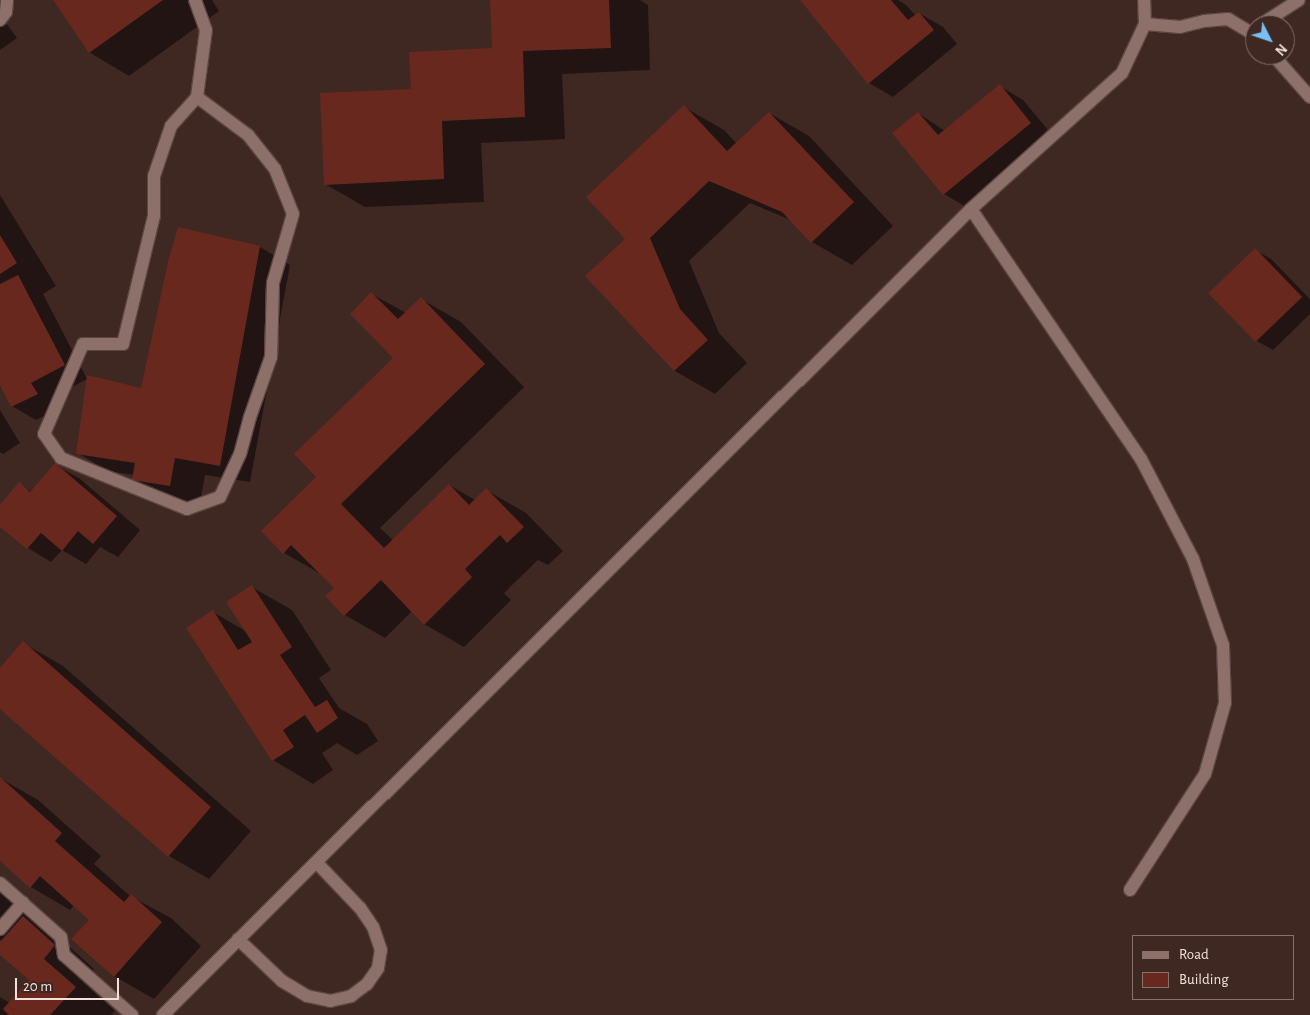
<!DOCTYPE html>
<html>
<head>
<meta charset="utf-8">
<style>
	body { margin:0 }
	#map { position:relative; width:1310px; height:1015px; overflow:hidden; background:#3f2722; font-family:"Alegreya Sans",sans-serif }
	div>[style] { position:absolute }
	.shadow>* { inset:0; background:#0007 }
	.building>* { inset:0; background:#69281e; transform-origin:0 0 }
	.roads { filter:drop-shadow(1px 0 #5a4541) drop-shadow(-1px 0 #5a4541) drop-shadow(0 1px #5a4541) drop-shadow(0 -1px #5a4541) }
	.lane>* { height:12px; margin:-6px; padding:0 6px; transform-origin:6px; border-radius:6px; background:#8d706a }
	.street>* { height:12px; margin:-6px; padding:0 6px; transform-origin:6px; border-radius:6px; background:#8d706a }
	span { translate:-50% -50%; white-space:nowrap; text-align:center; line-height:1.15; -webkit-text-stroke:4px #3f2722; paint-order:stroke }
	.legend { position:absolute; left:1132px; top:935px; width:162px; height:65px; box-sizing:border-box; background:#3f2722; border:1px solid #86716c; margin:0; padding:6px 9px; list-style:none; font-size:15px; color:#f1e0dc }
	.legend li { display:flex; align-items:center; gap:10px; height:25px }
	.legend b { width:25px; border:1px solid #86716c }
	.north { position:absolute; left:1245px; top:15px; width:50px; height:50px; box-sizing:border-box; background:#3f2722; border:1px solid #86716c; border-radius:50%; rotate:131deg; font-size:14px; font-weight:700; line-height:20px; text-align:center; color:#f1e0dc }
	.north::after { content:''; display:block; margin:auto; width:18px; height:22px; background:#75c0f6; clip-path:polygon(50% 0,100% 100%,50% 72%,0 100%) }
	.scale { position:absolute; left:15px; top:978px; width:104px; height:22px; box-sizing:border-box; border:2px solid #f1e0dc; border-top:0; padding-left:6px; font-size:15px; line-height:18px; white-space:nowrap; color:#f1e0dc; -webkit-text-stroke:4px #3f2722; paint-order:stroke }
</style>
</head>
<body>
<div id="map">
	<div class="shadow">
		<i style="clip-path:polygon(54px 0,212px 0,219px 11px,129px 76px,89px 52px)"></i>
		<i style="clip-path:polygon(491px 0,640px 0,648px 5px,650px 70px,562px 74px,565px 139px,481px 143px,484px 202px,365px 207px,325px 184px,412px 90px,494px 50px)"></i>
		<i style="clip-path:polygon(802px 0,898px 0,906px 5px,916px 16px,919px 13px,943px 27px,957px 44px,893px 97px,869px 83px)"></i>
		<i style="clip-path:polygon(0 15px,17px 38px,0 50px)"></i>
		<i style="clip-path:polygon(1000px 86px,1023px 100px,1054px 137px,968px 208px,944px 194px,918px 113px,945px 131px)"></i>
		<i style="clip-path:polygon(684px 107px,724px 130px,737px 144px,769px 113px,809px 136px,893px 226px,852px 265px,812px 242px,793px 221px,750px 203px,689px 261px,719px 333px,747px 363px,715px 394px,675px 371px,587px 276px,627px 239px)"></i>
		<i style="clip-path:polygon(0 195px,56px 286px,43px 294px,87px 379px,54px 397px,61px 408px,36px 420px,12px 406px,0 382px)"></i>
		<i style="clip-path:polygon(260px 247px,290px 265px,250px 482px,205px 475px,200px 503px,163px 497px,133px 479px,134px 475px,108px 471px,78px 453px,142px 389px)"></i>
		<i style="clip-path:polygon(1255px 250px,1271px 259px,1310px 299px,1310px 314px,1273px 350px,1257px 341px)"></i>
		<i style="clip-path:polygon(372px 294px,406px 313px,421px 299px,461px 322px,524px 387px,380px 528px,393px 540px,449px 485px,475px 500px,486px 490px,526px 513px,563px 551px,548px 565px,538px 560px,504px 593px,511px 600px,464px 647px,424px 624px,412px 611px,385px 638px,345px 615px,335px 588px,321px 574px,284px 553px,318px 477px,394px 358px)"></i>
		<i style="clip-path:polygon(0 410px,20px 443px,3px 454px,0 452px)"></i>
		<i style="clip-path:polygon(55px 465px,79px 478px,140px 530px,118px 557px,100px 547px,86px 564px,62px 550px,51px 562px,28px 548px,0 525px,0 507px,19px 484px,32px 492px)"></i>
		<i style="clip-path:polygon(252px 587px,292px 610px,331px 670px,319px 678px,339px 708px,367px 724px,378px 741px,357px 755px,337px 743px,322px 753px,333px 770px,313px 784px,273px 760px,213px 612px,247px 632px)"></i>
		<i style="clip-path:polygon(23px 643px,63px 666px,251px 831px,209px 879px,169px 856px,0 707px,0 669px)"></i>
		<i style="clip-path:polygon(0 778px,38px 800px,101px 856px,94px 864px,130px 896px,171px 918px,201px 946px,154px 999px,114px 976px,91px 920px,74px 905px,70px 910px,31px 887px,0 859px)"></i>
		<i style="clip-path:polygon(0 885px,43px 924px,40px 928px,63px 941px,94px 969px,83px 982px,115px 1011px,111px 1015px,0 1015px,0 997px,10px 1003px,31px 980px,0 953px,0 944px,3px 941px,0 940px)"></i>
	</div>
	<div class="building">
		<i style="clip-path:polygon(53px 0,163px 0,89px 53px)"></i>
		<i style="clip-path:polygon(490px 0,609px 0,611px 48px,523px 51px,525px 117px,442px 121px,444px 179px,324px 185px,320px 93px,411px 89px,409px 52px,492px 48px)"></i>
		<i style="clip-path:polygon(800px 0,891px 0,908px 20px,919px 12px,934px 30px,868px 84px)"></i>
		<i style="clip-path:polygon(1000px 84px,1031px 123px,943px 195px,892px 133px,918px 112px,938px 135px)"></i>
		<i style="clip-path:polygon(684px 105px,727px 151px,769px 112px,854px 202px,811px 243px,782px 212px,709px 181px,650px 238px,680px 309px,708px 340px,674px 371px,585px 276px,625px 239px,586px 197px)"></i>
		<i style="clip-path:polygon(178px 227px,260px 246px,220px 466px,175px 458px,170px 486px,132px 480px,135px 463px,76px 454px,87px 375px,141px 388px,168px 262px)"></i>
		<i style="clip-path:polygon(0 235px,17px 263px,0 274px)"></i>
		<i style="left:1255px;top:248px;width:68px;height:65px;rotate:46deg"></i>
		<i style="clip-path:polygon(18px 275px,65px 365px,31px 383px,38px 394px,11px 407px,0 385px,0 284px)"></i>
		<i style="clip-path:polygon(371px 292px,398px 319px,421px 297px,485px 364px,341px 504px,384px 548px,449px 484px,469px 505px,486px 488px,524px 527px,507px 543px,500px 535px,465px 569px,472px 577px,424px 625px,381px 580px,344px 616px,325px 596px,334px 588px,291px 545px,283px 554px,261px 531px,316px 477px,294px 454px,393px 358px,350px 314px)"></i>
		<i style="clip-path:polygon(55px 463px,117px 516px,93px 544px,78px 531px,62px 551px,41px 533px,27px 549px,0 527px,0 505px,19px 482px,30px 492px)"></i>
		<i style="clip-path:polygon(252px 585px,292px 647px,280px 655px,315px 707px,327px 700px,338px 718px,317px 733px,305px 715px,283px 730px,294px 747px,272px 761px,186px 628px,213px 610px,238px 650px,252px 642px,226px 602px)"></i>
		<i style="clip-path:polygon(23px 641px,211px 807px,168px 857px,0 709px,0 668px)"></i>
		<i style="clip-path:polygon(0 777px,62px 833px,55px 841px,124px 902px,131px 894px,162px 922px,114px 977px,71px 939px,89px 920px,40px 876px,30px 888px,0 861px)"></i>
		<i style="clip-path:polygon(23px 916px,55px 945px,44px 959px,76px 987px,50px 1015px,9px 1015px,3px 1009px,29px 980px,0 955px,0 942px)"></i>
	</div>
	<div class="roads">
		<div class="lane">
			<i style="left:1260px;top:25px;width:46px;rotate:-32.7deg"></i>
			<i style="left:971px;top:209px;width:302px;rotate:55.8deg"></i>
			<i style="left:1141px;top:459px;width:113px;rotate:62.5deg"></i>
			<i style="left:1193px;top:559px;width:91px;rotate:70.8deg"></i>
			<i style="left:1223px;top:645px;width:58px;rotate:88deg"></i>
			<i style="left:1225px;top:703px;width:74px;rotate:105.7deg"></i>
			<i style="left:1205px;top:774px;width:138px;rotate:122.9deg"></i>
			<i style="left:238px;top:939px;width:61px;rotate:43.7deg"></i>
			<i style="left:282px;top:981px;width:29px;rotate:31deg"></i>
			<i style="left:307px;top:996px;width:24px;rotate:12deg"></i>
			<i style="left:330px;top:1001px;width:22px;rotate:-13deg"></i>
			<i style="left:351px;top:996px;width:20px;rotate:-37deg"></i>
			<i style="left:367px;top:984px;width:19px;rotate:-55deg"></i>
			<i style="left:378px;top:968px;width:18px;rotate:-81deg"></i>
			<i style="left:381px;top:950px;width:24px;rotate:-109deg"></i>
			<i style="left:373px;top:927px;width:23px;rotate:-124deg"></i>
			<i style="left:360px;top:908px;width:62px;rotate:-133.7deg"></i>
		</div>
		<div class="street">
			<i style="left:195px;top:0;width:32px;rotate:70deg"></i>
			<i style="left:206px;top:30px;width:68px;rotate:97.7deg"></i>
			<i style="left:197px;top:97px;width:64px;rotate:36.7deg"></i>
			<i style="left:248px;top:135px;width:43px;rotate:51.5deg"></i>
			<i style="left:275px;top:169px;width:48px;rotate:68.2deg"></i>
			<i style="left:293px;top:214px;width:72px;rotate:106.2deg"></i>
			<i style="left:273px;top:283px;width:74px;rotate:91.5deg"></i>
			<i style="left:271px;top:357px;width:64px;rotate:109.3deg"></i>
			<i style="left:250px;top:417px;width:38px;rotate:105deg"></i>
			<i style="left:240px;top:454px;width:47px;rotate:114.9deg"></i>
			<i style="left:220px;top:497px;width:35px;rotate:160deg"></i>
			<i style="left:187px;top:509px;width:136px;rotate:-158deg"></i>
			<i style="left:61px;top:458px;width:29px;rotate:-125deg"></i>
			<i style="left:44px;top:434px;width:98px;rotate:-66.6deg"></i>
			<i style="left:83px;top:344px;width:40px"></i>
			<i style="left:123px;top:344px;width:132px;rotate:-76.4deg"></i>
			<i style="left:154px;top:216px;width:40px;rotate:-90deg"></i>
			<i style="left:154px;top:176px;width:53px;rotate:-71.2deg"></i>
			<i style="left:171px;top:126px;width:39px;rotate:-48deg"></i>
			<i style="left:0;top:20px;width:10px;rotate:-53deg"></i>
			<i style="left:6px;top:12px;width:12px;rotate:-85deg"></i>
			<i style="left:1145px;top:24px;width:35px;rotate:5deg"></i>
			<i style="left:1180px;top:27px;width:25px;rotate:-14deg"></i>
			<i style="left:1204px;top:21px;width:24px;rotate:-5deg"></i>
			<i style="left:1228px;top:19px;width:31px;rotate:31deg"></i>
			<i style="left:1273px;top:55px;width:56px;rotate:48.6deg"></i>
			<i style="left:0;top:883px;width:81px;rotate:41.5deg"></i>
			<i style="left:61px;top:937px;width:18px;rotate:81deg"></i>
			<i style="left:64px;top:955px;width:91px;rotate:41.4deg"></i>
			<i style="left:0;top:929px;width:35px;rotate:-49deg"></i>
			<i style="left:163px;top:1015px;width:1141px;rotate:-44.93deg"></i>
			<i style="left:971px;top:209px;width:203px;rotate:-42deg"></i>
			<i style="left:1122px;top:73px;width:54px;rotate:-64.9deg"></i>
			<i style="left:1145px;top:24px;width:24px;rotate:-92deg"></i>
		</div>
	</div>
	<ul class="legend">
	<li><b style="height:6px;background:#8d706a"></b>Road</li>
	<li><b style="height:14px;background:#69281e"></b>Building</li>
	</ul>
	<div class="north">N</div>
	<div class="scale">20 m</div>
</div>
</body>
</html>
